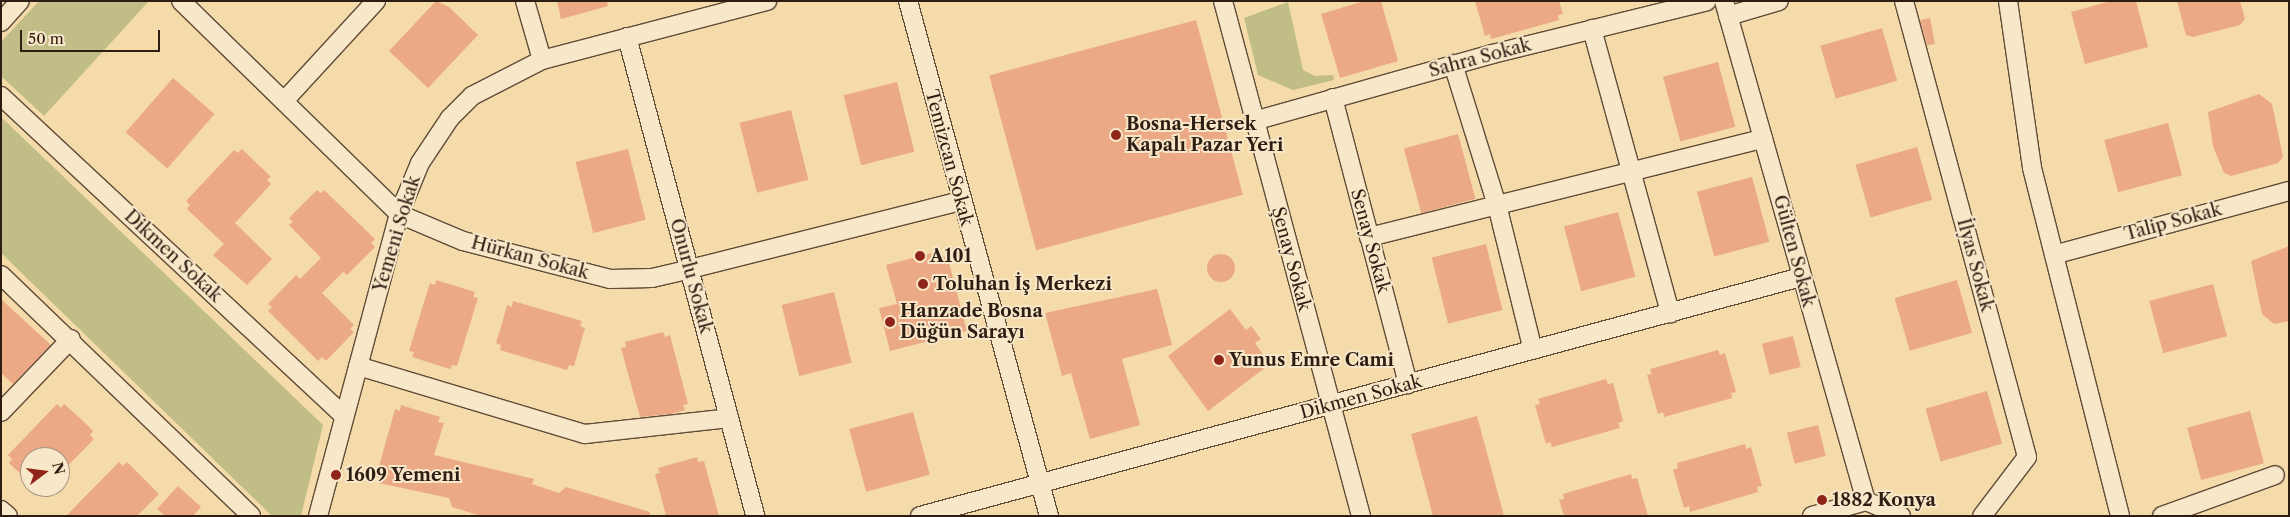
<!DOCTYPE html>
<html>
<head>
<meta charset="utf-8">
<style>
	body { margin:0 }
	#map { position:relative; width:2290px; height:517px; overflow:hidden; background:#f5daaa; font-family:"Libre Caslon Text",serif }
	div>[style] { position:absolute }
	.green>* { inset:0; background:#c0be86 }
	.building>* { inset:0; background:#eba986; transform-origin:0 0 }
	.round { border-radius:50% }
	.roads { filter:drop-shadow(1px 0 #604c39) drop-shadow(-1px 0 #604c39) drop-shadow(0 1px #604c39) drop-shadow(0 -1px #604c39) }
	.street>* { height:18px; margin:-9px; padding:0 9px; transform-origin:9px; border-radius:9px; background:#f8e7c8 }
	.dots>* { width:14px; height:14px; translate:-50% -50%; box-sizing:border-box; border:2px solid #f8e7c8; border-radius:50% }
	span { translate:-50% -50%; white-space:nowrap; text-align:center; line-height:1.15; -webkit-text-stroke:4px #f8e7c8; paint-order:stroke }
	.street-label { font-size:18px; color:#2e1d13 }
	.poi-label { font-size:18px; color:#2e1d13; font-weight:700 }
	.left { translate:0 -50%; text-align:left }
	.frame { position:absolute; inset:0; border:2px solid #2e1d13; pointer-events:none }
	.north { position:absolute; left:20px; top:447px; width:50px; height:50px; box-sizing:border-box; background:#f8e7c8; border:1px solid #a79680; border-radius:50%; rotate:75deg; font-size:14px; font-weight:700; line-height:20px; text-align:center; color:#2e1d13 }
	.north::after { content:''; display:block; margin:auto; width:18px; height:22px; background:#8f2418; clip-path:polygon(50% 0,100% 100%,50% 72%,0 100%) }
	.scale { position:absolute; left:20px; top:30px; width:140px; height:22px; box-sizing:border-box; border:2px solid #2e1d13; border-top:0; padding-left:6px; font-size:15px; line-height:18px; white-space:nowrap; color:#2e1d13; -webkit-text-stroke:4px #f8e7c8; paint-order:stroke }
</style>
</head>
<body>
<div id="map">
	<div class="green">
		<i style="clip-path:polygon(39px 1px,149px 1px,44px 116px,1px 76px,1px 42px)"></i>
		<i style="clip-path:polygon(1288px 2px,1303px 70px,1315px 76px,1333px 75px,1334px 80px,1293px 90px,1258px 75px,1244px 18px)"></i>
		<i style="clip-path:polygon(1px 117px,323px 425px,301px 516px,272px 516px,1px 253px)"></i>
	</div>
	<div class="building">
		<i style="clip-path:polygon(436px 1px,449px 7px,478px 35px,428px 88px,389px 51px)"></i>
		<i style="clip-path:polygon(557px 1px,607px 1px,608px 6px,561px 19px)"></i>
		<i style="clip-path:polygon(1364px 1px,1381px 1px,1398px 61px,1340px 78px,1321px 14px)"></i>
		<i style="clip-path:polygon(1475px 1px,1559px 1px,1563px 14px,1558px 15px,1559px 20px,1491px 39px,1490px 34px,1485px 36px)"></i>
		<i style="clip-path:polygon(2111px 1px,2136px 1px,2148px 47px,2085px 64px,2071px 12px)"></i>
		<i style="clip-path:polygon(2177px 1px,2240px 1px,2245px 19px,2240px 25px,2193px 37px,2186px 35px)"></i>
		<i style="clip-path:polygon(1930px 18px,1935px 44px,1927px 45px,1920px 20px)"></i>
		<i style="left:1196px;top:20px;width:181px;height:214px;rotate:75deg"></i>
		<i style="left:1882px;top:28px;width:55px;height:64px;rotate:74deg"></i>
		<i style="left:1718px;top:62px;width:67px;height:57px;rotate:75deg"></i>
		<i style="left:173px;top:78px;width:55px;height:72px;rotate:41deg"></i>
		<i style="left:897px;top:82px;width:72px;height:55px;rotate:76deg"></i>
		<i style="clip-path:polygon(2259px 94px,2272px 104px,2283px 157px,2278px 163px,2231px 176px,2224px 173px,2213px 146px,2208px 112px)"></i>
		<i style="left:791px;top:110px;width:72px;height:53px;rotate:76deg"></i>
		<i style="left:2168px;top:123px;width:54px;height:66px;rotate:75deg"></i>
		<i style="left:1458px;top:134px;width:67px;height:56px;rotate:75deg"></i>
		<i style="left:1917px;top:147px;width:55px;height:64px;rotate:74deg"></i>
		<i style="clip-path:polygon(242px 149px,271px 177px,267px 180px,271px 184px,235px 223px,272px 259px,247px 285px,213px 255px,224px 244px,187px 209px,190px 205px,186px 201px,234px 150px,238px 153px)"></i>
		<i style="left:628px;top:149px;width:73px;height:54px;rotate:76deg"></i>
		<i style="left:1752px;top:177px;width:67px;height:57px;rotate:75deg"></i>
		<i style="clip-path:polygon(317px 190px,321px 193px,324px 190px,375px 239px,371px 243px,375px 247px,347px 275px,343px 272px,322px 293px,354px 325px,350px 329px,354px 332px,326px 361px,322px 357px,318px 361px,268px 311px,272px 307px,268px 304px,296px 275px,300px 279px,321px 258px,289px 225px,293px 222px,289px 218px)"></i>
		<i style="left:1618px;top:212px;width:67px;height:56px;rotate:75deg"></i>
		<i style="left:1486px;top:244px;width:68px;height:56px;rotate:76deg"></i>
		<i style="clip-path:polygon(2289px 246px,2289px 321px,2274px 324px,2262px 314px,2251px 261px)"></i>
		<i style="clip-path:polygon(936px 252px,948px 259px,967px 331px,890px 351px,879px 308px,897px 304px,886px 265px)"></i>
		<i class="round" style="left:1207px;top:254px;width:28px;height:28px"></i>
		<i style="clip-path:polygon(436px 280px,475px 292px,473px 297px,478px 298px,457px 366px,452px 365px,450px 369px,412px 357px,414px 352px,409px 351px,430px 283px,435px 285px)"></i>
		<i style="left:1957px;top:280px;width:55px;height:65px;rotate:74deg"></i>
		<i style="left:2213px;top:284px;width:54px;height:66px;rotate:75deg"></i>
		<i style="clip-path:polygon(1157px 289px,1172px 345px,1122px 359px,1140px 425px,1090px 439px,1071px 373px,1062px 376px,1045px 313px)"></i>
		<i style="left:834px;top:292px;width:73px;height:54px;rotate:76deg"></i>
		<i style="clip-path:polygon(1px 299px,51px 345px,13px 384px,1px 373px)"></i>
		<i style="clip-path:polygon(513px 301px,582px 321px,580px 326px,585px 328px,574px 366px,569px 365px,567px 370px,500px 350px,501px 345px,496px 343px,503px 320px,507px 305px,512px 307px)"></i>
		<i style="clip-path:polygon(1230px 309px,1246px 330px,1251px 326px,1261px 339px,1255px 343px,1270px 364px,1208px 411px,1168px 356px)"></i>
		<i style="clip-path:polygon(663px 332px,665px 337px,670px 335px,688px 404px,683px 405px,685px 410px,671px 414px,640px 417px,621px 348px,626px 347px,625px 342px)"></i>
		<i style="left:1793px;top:336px;width:32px;height:32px;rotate:76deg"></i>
		<i style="clip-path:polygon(1718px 350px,1720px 355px,1725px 353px,1736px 392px,1731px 393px,1732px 398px,1664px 417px,1663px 412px,1658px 414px,1647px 375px,1652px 374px,1650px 369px)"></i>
		<i style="clip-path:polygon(1606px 379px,1608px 384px,1613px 383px,1623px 421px,1618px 423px,1620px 428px,1552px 447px,1550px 442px,1546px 444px,1535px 405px,1540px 404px,1538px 399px)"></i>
		<i style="left:1987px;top:391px;width:55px;height:64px;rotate:74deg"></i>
		<i style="clip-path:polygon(57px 404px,61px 408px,64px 404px,82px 420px,93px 431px,90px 435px,94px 439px,60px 474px,60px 457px,30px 457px,30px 483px,9px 463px,12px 459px,8px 455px)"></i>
		<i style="clip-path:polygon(401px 405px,440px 417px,438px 422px,444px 423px,434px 455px,534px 479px,532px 484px,559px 493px,566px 487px,650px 512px,650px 516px,481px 516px,452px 507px,449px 498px,379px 483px,380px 478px,376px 477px,395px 409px,400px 411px)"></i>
		<i style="left:2250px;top:411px;width:54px;height:65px;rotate:75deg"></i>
		<i style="left:913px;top:412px;width:65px;height:66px;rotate:75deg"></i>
		<i style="clip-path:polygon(1477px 416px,1504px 516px,1433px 516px,1411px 434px)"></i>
		<i style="left:1818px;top:425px;width:32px;height:32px;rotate:76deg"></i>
		<i style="clip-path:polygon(1745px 444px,1746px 449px,1751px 447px,1762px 486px,1757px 487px,1758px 492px,1690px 512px,1689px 506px,1684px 508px,1673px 470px,1678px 468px,1677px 463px)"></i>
		<i style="clip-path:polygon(697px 457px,698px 462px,704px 461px,719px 516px,666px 516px,655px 474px,660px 473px,658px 468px)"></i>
		<i style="clip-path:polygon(119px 462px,123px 466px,127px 462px,159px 494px,137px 516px,66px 516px)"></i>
		<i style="clip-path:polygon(1631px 474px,1632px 479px,1637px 478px,1648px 516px,1564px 516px,1559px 500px,1564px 499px,1563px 494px)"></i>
		<i style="clip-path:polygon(178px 486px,201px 507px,193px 516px,165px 516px,157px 509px)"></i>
	</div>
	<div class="roads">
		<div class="street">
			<i style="left:181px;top:1px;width:305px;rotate:44.3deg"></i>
			<i style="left:399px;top:214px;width:69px;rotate:22.9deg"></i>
			<i style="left:463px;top:241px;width:152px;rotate:14.5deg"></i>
			<i style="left:610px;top:279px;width:42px;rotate:-1.4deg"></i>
			<i style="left:652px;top:278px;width:39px;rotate:-13deg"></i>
			<i style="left:690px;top:269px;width:278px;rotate:-14.1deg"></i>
			<i style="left:525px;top:1px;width:61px;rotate:73.9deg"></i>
			<i style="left:908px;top:1px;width:534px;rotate:74.69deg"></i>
			<i style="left:1223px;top:1px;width:533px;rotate:75deg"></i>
			<i style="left:1724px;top:1px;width:520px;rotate:74.15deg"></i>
			<i style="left:1904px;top:1px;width:472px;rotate:74.9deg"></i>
			<i style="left:2027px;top:457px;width:74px;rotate:127.3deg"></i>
			<i style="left:2008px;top:1px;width:169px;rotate:81.8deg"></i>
			<i style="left:2032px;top:168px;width:359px;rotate:75.8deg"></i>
			<i style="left:1728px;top:16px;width:53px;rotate:-16.4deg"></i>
			<i style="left:1px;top:22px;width:28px;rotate:-48deg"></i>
			<i style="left:1592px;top:29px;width:295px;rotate:74.6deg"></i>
			<i style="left:627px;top:37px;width:496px;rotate:75deg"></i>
			<i style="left:1453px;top:64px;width:148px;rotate:72.7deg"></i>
			<i style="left:1497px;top:205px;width:149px;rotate:76.1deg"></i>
			<i style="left:1px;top:96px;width:469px;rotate:43deg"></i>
			<i style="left:1333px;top:98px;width:296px;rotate:75.3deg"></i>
			<i style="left:284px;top:101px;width:136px;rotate:-47.4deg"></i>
			<i style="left:1254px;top:121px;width:247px;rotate:-15.7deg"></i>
			<i style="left:1492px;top:54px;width:221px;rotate:-13.8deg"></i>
			<i style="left:1369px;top:237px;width:406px;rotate:-14deg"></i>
			<i style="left:2057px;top:254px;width:240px;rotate:-15.2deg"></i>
			<i style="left:1px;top:275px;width:347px;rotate:43.9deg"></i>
			<i style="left:358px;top:366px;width:237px;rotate:16.7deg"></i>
			<i style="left:585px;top:434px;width:145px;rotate:-6.3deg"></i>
			<i style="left:1px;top:412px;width:101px;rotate:-46.2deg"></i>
			<i style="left:1px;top:510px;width:9px;rotate:41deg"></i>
			<i style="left:318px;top:516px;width:313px;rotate:-75deg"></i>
			<i style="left:399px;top:214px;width:55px;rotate:-67.6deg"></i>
			<i style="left:420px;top:163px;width:54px;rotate:-56.3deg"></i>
			<i style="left:450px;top:118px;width:31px;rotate:-45deg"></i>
			<i style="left:472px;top:96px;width:79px;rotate:-27.2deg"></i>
			<i style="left:542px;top:60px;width:233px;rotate:-14.7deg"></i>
			<i style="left:920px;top:516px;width:913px;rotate:-15.18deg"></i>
			<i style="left:1812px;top:516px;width:56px;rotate:-15.5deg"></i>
			<i style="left:1866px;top:501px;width:38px;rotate:23deg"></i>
			<i style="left:2162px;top:516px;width:120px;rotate:-19.9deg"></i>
		</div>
	</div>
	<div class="dots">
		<i style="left:1116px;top:135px;background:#8f2418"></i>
		<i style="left:920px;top:256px;background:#8f2418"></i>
		<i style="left:923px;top:284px;background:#8f2418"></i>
		<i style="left:890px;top:322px;background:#8f2418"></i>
		<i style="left:1219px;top:360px;background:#8f2418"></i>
		<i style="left:336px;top:475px;background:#8f2418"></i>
		<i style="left:1822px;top:500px;background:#8f2418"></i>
	</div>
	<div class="street-label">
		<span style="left:1480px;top:58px;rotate:-15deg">Sahra Sokak</span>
		<span style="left:949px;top:158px;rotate:75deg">Temizcan Sokak</span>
		<span style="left:2173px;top:222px;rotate:-15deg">Talip Sokak</span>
		<span style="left:397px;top:234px;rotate:-73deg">Yemeni Sokak</span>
		<span style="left:1370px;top:241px;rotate:75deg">Senay Sokak</span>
		<span style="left:1794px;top:251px;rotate:75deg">Gülten Sokak</span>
		<span style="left:173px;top:256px;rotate:43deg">Dikmen Sokak</span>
		<span style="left:530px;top:258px;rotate:15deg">Hürkan Sokak</span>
		<span style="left:1291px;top:259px;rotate:75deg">Şenay Sokak</span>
		<span style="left:1975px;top:265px;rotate:75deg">İlyas Sokak</span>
		<span style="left:691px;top:276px;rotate:75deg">Onurlu Sokak</span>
		<span style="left:1361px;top:397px;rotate:-15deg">Dikmen Sokak</span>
	</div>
	<div class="poi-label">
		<span class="left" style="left:1126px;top:135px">Bosna-Hersek<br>Kapalı Pazar Yeri</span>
		<span class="left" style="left:930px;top:256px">A101</span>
		<span class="left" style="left:933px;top:284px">Toluhan İş Merkezi</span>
		<span class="left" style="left:900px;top:322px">Hanzade Bosna<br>Düğün Sarayı</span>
		<span class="left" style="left:1229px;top:360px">Yunus Emre Cami</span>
		<span class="left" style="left:346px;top:475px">1609 Yemeni</span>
		<span class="left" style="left:1832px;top:500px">1882 Konya</span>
	</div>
	<div class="frame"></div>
	<div class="north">N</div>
	<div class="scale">50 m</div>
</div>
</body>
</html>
